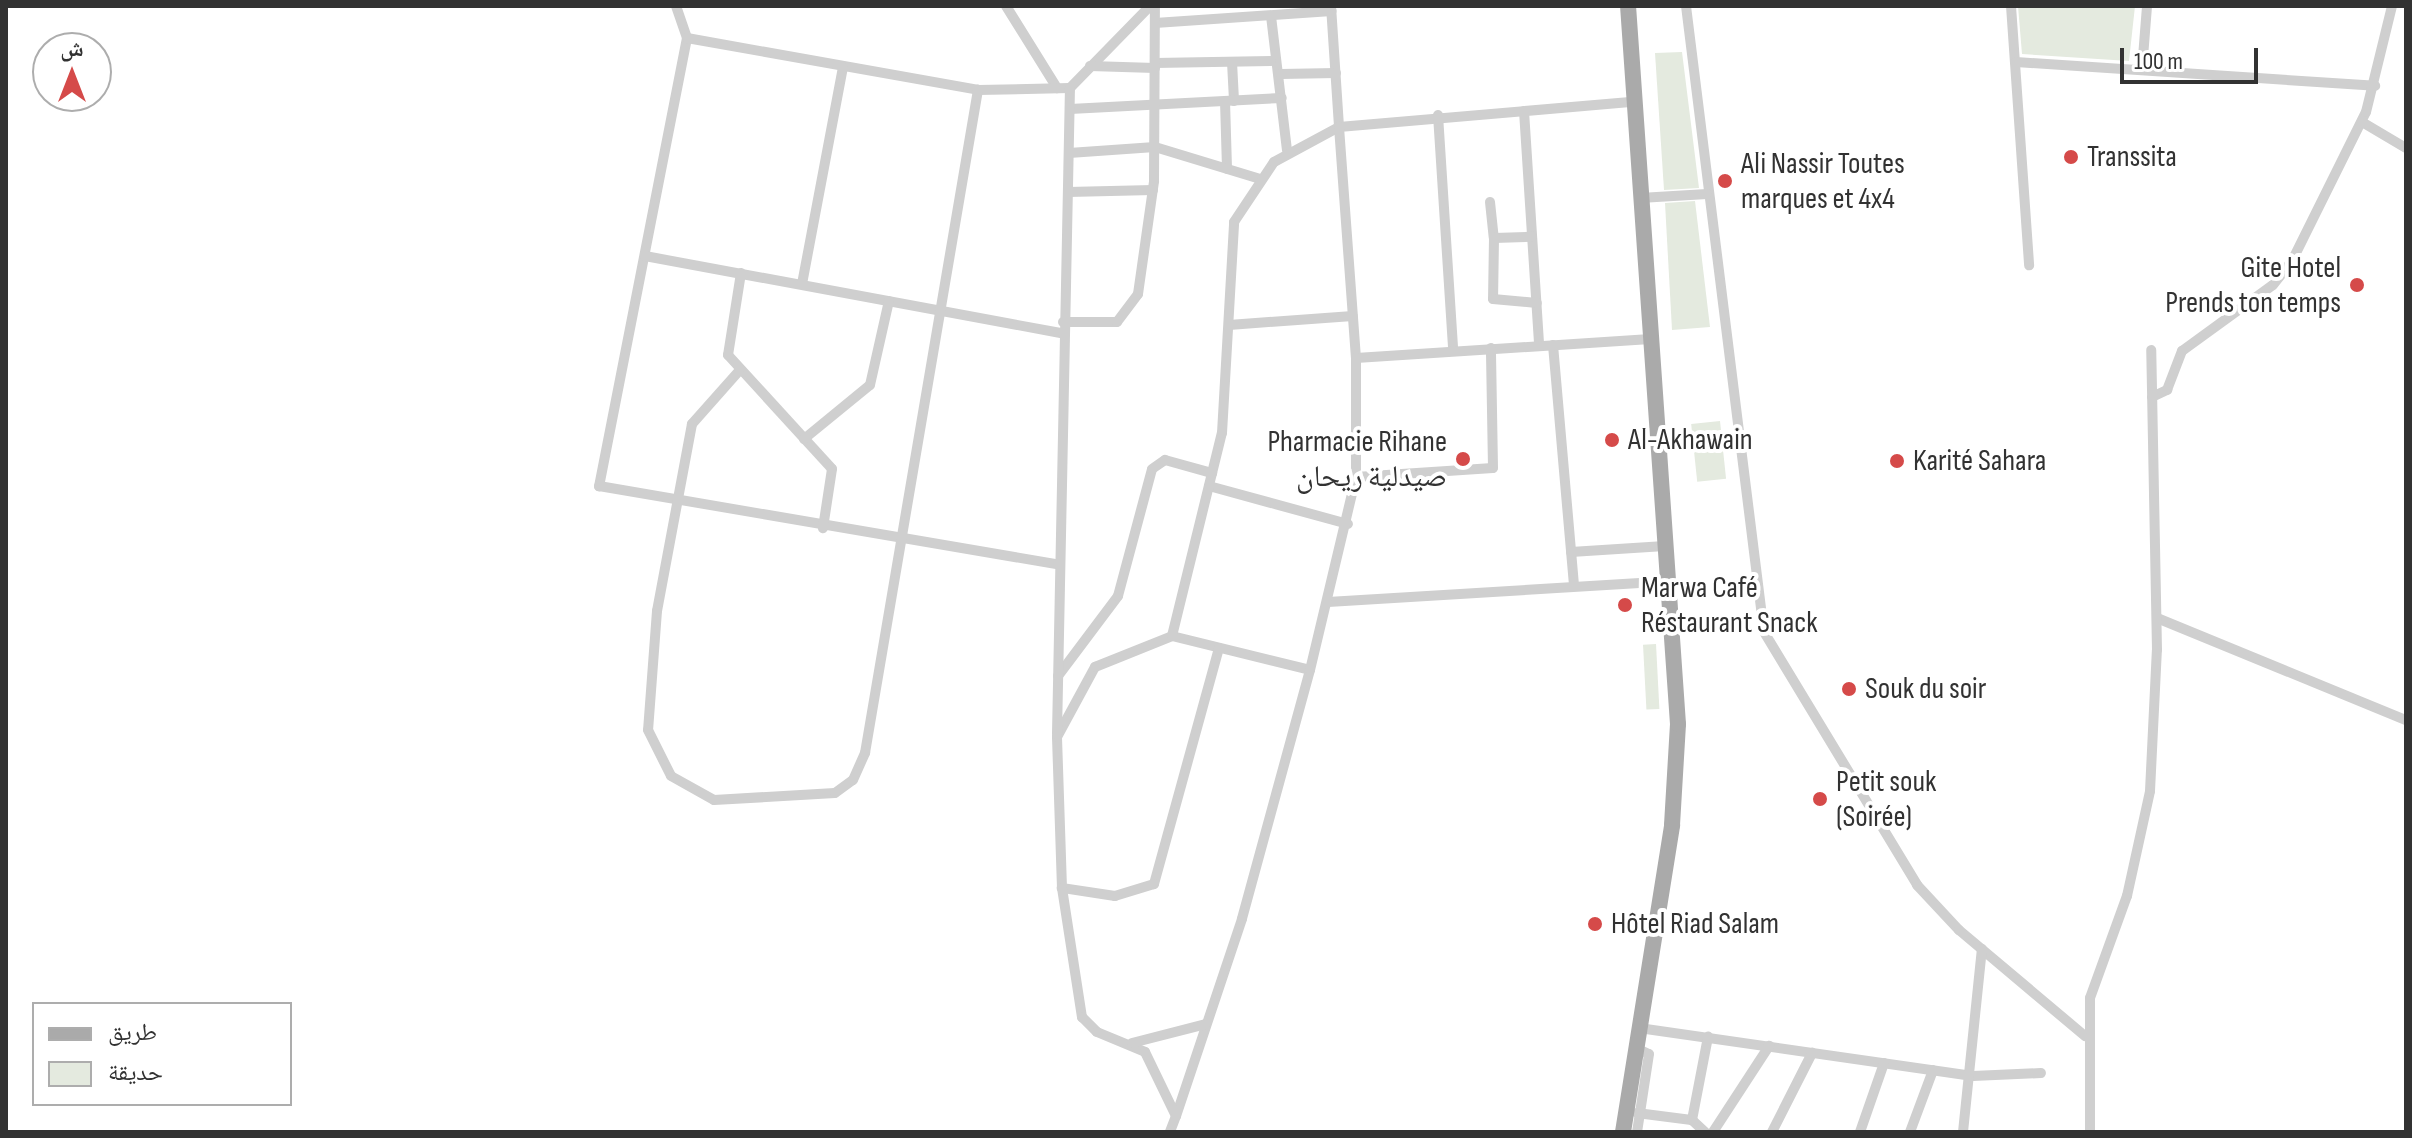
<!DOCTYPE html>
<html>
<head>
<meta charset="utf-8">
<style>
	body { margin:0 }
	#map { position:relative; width:2412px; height:1138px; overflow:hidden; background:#fff; font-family:"Sofia Sans Condensed","Noto Naskh Arabic",sans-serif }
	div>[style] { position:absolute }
	.green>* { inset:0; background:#e4eadf; transform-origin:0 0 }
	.street>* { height:10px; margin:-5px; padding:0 5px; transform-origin:5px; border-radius:5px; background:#cfcfcf }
	.primary>* { height:16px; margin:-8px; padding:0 8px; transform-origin:8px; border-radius:8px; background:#aaa }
	.dots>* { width:22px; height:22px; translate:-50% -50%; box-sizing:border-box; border:4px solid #fff; border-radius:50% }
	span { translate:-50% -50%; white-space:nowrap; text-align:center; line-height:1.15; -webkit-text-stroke:8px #fff; paint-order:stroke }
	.poi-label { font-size:30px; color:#323232 }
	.left { translate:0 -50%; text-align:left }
	.right { translate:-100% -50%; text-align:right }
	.frame { position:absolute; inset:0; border:8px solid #323232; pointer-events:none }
	.legend { position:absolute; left:32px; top:1002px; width:260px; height:104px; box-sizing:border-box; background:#fff; border:2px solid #adadad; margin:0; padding:10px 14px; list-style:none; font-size:24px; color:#323232 }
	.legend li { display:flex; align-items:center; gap:16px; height:40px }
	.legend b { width:40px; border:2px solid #adadad }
	.north { position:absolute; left:32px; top:32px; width:80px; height:80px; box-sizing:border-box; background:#fff; border:2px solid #adadad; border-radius:50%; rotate:0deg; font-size:22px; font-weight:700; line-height:32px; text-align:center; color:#323232 }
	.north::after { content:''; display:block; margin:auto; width:28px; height:36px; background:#d54a49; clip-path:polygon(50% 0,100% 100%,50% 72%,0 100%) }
	.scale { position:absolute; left:2120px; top:48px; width:138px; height:36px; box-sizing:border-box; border:4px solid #323232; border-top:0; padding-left:10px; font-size:24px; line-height:28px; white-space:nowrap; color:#323232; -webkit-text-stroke:6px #fff; paint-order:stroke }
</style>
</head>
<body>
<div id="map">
	<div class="green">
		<i style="clip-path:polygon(2018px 6px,2135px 6px,2129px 61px,2022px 54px)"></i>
		<i style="clip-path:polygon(1682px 52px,1699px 188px,1664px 190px,1655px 53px)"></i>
		<i style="clip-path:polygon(1695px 201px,1710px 327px,1672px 330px,1665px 203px)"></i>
		<i style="left:1720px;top:421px;width:58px;height:29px;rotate:84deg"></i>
		<i style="left:1656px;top:644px;width:65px;height:13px;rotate:87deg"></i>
	</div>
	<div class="street">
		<i style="left:676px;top:6px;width:34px;rotate:71deg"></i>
		<i style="left:687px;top:38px;width:457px;rotate:101.1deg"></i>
		<i style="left:599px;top:486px;width:467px;rotate:9.7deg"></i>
		<i style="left:1006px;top:6px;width:97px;rotate:58.1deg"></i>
		<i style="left:1331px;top:6px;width:121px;rotate:86.2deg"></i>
		<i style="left:1339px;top:127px;width:295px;rotate:-4.9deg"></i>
		<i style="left:1686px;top:6px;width:631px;rotate:82.9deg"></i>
		<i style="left:1764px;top:632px;width:296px;rotate:58.8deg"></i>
		<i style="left:1917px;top:885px;width:62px;rotate:47deg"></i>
		<i style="left:1959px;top:930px;width:165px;rotate:40.1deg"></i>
		<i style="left:2011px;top:6px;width:260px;rotate:86deg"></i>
		<i style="left:1271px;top:16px;width:135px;rotate:83.2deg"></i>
		<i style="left:1155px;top:23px;width:177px;rotate:-3.9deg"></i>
		<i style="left:687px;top:38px;width:296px;rotate:10.1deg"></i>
		<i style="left:978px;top:90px;width:92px;rotate:-1.2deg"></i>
		<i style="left:1070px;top:88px;width:115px;rotate:-45.7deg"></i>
		<i style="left:1232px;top:62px;width:39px;rotate:87deg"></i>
		<i style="left:2016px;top:62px;width:360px;rotate:3.8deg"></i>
		<i style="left:1155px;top:63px;width:116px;rotate:-1deg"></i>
		<i style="left:1090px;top:66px;width:65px;rotate:1.8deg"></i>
		<i style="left:2142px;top:70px;width:64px;rotate:-85.5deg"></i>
		<i style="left:1281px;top:74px;width:55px;rotate:-1deg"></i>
		<i style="left:1225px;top:101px;width:68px;rotate:88.3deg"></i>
		<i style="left:1070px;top:109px;width:212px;rotate:-3deg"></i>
		<i style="left:1524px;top:111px;width:234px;rotate:86.3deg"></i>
		<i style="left:1438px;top:115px;width:235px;rotate:86.3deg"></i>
		<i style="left:2362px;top:122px;width:51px;rotate:30.6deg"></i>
		<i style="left:1069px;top:153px;width:86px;rotate:-4deg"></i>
		<i style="left:1155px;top:147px;width:110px;rotate:16.9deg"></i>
		<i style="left:1068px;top:192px;width:85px;rotate:-1.3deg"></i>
		<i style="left:1640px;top:198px;width:67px;rotate:-3.4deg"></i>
		<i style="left:1490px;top:202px;width:36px;rotate:84deg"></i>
		<i style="left:1494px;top:238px;width:38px;rotate:-2deg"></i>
		<i style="left:1494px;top:238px;width:61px;rotate:90.9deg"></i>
		<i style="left:1493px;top:299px;width:44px;rotate:5.2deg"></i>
		<i style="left:645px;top:256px;width:424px;rotate:10.5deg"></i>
		<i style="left:741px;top:273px;width:83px;rotate:99deg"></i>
		<i style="left:728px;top:355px;width:154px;rotate:47.6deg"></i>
		<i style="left:832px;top:469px;width:60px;rotate:98.7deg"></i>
		<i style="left:802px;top:284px;width:220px;rotate:-79.3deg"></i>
		<i style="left:1063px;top:322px;width:54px"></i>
		<i style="left:1117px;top:322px;width:35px;rotate:-53deg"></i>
		<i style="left:1138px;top:294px;width:114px;rotate:-81.9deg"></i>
		<i style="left:1154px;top:181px;width:175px;rotate:-89.7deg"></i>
		<i style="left:1229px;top:325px;width:124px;rotate:-4.2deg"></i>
		<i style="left:1553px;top:345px;width:242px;rotate:85deg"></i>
		<i style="left:1356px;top:358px;width:295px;rotate:-3.7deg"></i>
		<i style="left:739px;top:371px;width:71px;rotate:131.6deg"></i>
		<i style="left:692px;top:424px;width:190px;rotate:100.6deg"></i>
		<i style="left:657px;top:611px;width:119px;rotate:94.3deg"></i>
		<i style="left:648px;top:730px;width:51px;rotate:63.4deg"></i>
		<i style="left:671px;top:776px;width:49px;rotate:29.2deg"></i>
		<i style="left:714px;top:800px;width:121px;rotate:-3.3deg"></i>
		<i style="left:835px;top:793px;width:22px;rotate:-36deg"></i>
		<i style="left:853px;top:780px;width:30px;rotate:-66deg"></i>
		<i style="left:865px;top:753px;width:673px;rotate:-80.33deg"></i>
		<i style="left:2152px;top:397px;width:17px;rotate:-25deg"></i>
		<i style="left:2167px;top:390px;width:42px;rotate:-69deg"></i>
		<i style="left:2182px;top:351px;width:112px;rotate:-36deg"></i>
		<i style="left:2273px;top:285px;width:31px;rotate:-52deg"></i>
		<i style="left:2292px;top:261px;width:166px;rotate:-63.6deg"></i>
		<i style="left:2366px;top:112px;width:109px;rotate:-76.2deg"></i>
		<i style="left:804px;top:439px;width:85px;rotate:-39.3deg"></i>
		<i style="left:870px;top:385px;width:86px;rotate:-77.3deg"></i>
		<i style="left:1356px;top:477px;width:137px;rotate:-3.8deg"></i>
		<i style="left:1493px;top:468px;width:120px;rotate:-91deg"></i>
		<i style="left:1209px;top:486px;width:144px;rotate:15.3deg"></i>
		<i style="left:1571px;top:552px;width:94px;rotate:-3.7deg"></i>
		<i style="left:1328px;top:602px;width:341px;rotate:-3.5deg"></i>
		<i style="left:2157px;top:618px;width:269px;rotate:22.3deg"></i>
		<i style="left:1172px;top:636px;width:142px;rotate:13.8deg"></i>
		<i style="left:1310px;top:670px;width:258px;rotate:105.3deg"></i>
		<i style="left:1242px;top:919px;width:208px;rotate:108.5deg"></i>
		<i style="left:1219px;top:648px;width:245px;rotate:105.4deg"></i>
		<i style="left:1154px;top:884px;width:41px;rotate:162.9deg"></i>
		<i style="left:1115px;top:896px;width:54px;rotate:-171.4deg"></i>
		<i style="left:1062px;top:888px;width:151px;rotate:-91.9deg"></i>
		<i style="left:1057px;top:737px;width:80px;rotate:-61.5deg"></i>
		<i style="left:1095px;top:667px;width:83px;rotate:-21.9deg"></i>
		<i style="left:1172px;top:636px;width:209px;rotate:-76.2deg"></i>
		<i style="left:1222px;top:433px;width:211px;rotate:-86.7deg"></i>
		<i style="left:1234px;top:222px;width:72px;rotate:-56.3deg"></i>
		<i style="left:1274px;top:162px;width:74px;rotate:-28.3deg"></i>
		<i style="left:1339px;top:127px;width:232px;rotate:85.8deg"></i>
		<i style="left:1356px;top:358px;width:119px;rotate:90deg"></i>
		<i style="left:1356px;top:477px;width:198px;rotate:103.4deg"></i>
		<i style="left:1058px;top:676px;width:100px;rotate:-53.1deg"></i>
		<i style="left:1118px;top:596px;width:131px;rotate:-75deg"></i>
		<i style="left:1152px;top:469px;width:16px;rotate:-35deg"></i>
		<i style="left:1165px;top:460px;width:49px;rotate:15.5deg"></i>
		<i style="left:1057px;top:734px;width:646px;rotate:-88.85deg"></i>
		<i style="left:1062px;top:888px;width:131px;rotate:81.2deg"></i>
		<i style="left:1082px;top:1017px;width:21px;rotate:45deg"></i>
		<i style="left:1097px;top:1032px;width:52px;rotate:22.6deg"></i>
		<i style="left:1145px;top:1052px;width:71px;rotate:64.2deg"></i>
		<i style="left:1176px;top:1116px;width:17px;rotate:111deg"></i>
		<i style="left:1639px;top:1028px;width:337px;rotate:8.2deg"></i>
		<i style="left:1973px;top:1076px;width:68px;rotate:-2.5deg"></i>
		<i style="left:1132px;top:1043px;width:76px;rotate:-14.4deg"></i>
		<i style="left:1636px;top:1048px;width:14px;rotate:25deg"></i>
		<i style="left:1649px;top:1054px;width:79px;rotate:98.7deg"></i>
		<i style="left:1637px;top:1113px;width:55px;rotate:7.3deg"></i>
		<i style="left:1692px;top:1120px;width:18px;rotate:43deg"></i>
		<i style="left:1692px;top:1120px;width:85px;rotate:-79.1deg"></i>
		<i style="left:1713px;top:1132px;width:103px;rotate:-56.9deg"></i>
		<i style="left:1772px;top:1132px;width:89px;rotate:-63.1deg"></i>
		<i style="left:1860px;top:1132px;width:73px;rotate:-70.8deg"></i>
		<i style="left:1910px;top:1132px;width:66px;rotate:-69.6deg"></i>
		<i style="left:1963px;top:1132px;width:184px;rotate:-84.1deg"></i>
		<i style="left:2090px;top:1132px;width:134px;rotate:-90deg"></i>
		<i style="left:2090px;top:998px;width:109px;rotate:-70.1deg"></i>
		<i style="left:2127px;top:896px;width:107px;rotate:-77.6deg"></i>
		<i style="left:2150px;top:791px;width:141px;rotate:-87.2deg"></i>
		<i style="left:2157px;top:650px;width:300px;rotate:-91.1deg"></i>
	</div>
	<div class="primary">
		<i style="left:1623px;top:1132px;width:311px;rotate:-80.9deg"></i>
		<i style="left:1672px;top:825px;width:101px;rotate:-86.6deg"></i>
		<i style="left:1678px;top:724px;width:720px;rotate:-93.98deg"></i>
	</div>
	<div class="dots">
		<i style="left:2071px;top:157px;background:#d54a49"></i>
		<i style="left:1725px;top:181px;background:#d54a49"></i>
		<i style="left:2357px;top:285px;background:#d54a49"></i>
		<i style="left:1612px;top:440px;background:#d54a49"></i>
		<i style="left:1463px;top:459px;background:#d54a49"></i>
		<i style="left:1897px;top:461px;background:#d54a49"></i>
		<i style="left:1625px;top:605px;background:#d54a49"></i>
		<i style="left:1849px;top:689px;background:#d54a49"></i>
		<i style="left:1820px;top:799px;background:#d54a49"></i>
		<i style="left:1595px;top:924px;background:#d54a49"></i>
	</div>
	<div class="poi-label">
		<span class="left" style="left:2087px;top:157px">Transsita</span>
		<span class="left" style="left:1741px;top:181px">Ali Nassir Toutes<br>marques et 4x4</span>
		<span class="right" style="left:2341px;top:285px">Gite Hotel<br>Prends ton temps</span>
		<span class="left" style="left:1628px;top:440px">Al-Akhawain</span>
		<span class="right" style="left:1447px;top:459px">Pharmacie Rihane<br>صيدلية ريحان</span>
		<span class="left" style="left:1913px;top:461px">Karité Sahara</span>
		<span class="left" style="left:1641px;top:605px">Marwa Café<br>Réstaurant Snack</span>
		<span class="left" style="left:1865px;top:689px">Souk du soir</span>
		<span class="left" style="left:1836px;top:799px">Petit souk<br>(Soirée)</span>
		<span class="left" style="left:1611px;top:924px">Hôtel Riad Salam</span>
	</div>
	<div class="frame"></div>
	<ul class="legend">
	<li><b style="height:10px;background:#aaa"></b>طريق</li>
	<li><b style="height:22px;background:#e4eadf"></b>حديقة</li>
	</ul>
	<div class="north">ش</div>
	<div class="scale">100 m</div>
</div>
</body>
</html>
